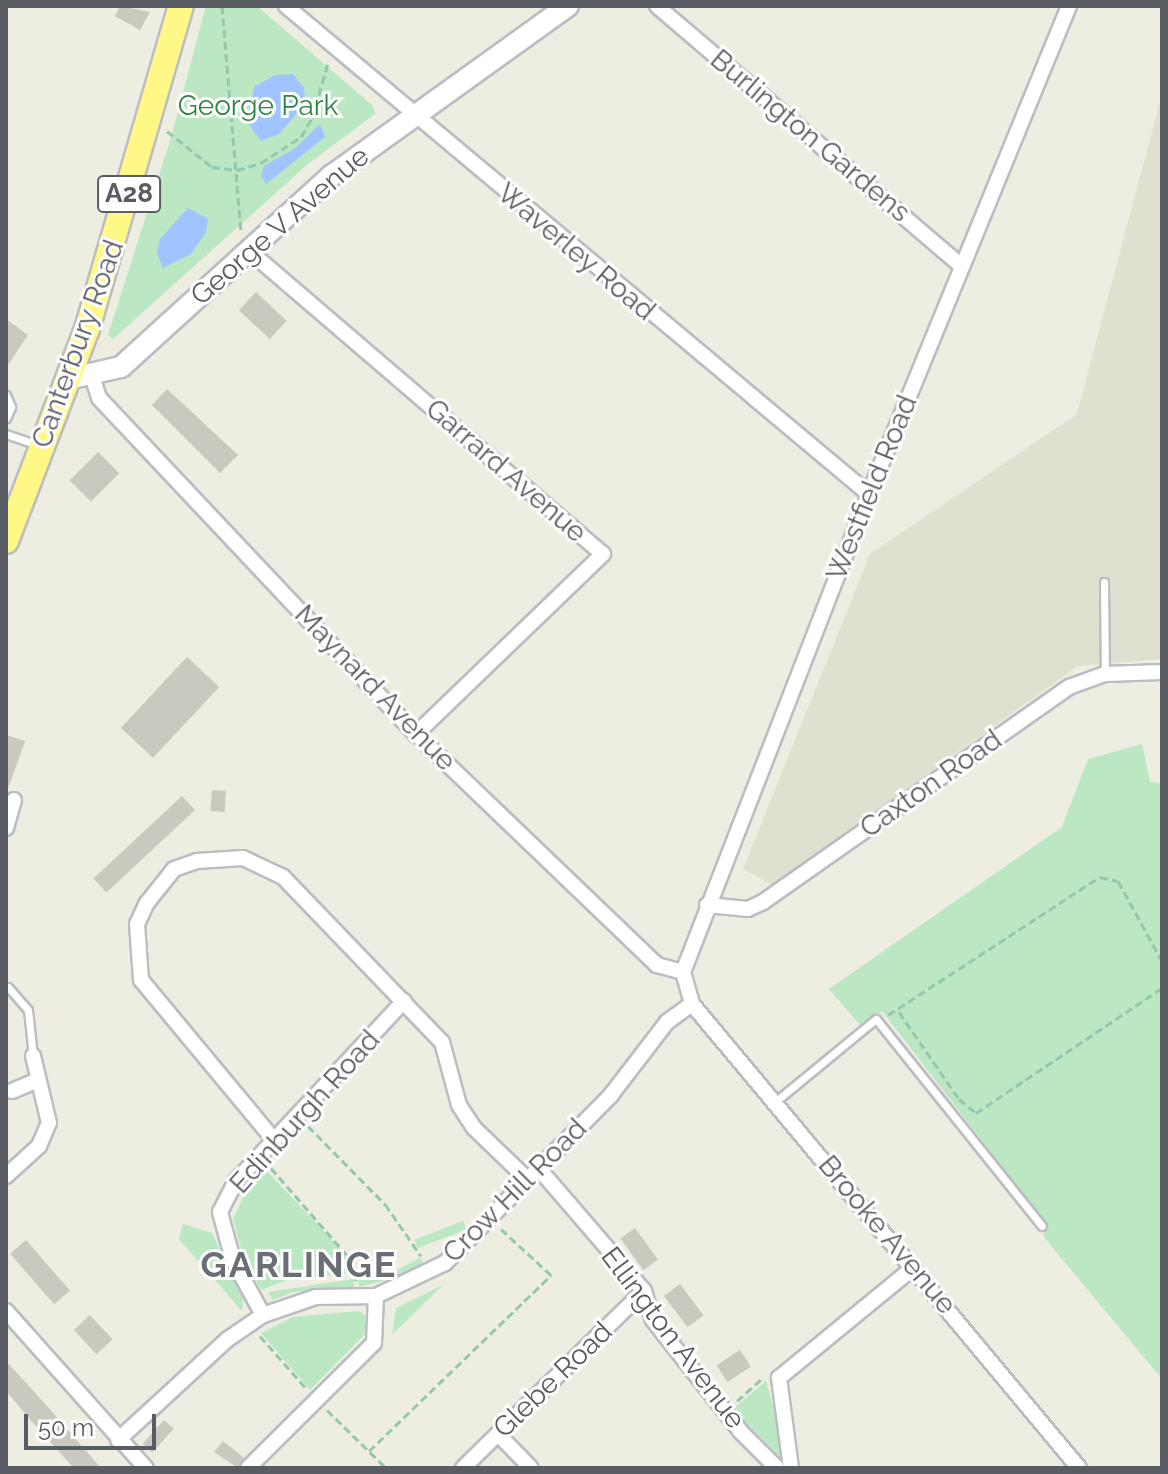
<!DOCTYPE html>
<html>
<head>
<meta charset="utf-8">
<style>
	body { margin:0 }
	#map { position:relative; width:1168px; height:1474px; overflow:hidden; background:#eeede1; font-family:Raleway,sans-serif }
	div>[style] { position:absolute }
	.education>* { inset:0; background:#e0e0d1 }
	.green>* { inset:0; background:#bbe7c3; transform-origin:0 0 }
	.water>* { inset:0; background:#9fc4ff }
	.building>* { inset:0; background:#cac9c0; transform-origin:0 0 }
	.path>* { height:3px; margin-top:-1.5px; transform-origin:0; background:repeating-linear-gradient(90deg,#93c8ac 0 8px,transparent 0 12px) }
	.roads { filter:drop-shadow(2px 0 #bbbdc3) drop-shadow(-2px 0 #bbbdc3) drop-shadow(0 2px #bbbdc3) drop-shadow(0 -2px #bbbdc3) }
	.lane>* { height:7px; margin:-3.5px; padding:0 3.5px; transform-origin:3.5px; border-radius:3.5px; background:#fff }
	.street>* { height:14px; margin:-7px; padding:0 7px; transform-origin:7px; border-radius:7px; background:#fff }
	.secondary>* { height:20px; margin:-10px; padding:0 10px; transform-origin:10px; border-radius:10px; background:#fff }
	.highway>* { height:24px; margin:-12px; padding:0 12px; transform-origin:12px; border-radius:12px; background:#fff786 }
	span { translate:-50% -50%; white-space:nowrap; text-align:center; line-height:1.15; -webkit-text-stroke:6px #fff; paint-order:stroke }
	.shield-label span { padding:2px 6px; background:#fff; border:2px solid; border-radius:6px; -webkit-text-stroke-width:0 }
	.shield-label { font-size:26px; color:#595c63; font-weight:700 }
	.park-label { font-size:28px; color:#2e8542 }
	.street-label { font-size:28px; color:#595c63 }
	.district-label { font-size:36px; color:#6a6e75; font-weight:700; letter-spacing:2px }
	.frame { position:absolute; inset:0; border:8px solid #595c63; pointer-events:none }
	.scale { position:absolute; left:24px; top:1414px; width:132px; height:36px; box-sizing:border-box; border:4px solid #595c63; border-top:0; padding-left:10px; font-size:24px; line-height:28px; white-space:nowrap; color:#595c63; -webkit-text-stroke:6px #fff; paint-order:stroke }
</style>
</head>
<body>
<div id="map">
	<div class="education">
		<i style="clip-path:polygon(1162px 94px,1162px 659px,1078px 666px,772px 885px,743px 869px,870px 554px,1077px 414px)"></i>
	</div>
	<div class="green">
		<i style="clip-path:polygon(206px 6px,257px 6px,373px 106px,375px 114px,308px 164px,113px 339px,108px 335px,170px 141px)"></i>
		<i style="clip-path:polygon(1142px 744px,1150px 782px,1162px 783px,1162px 1379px,1043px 1236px,1047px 1225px,882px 1011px,861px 1026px,829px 989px,1062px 827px,1088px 759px)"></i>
		<i style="clip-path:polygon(265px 1169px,349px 1258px,351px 1273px,287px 1280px,261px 1290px,242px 1253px,233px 1219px,247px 1189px)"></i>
		<i style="left:463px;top:1221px;width:9px;height:52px;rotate:69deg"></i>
		<i style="clip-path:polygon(183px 1224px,212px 1233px,243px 1299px,242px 1311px,179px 1239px)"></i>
		<i style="clip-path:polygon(420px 1258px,425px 1265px,408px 1274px,359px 1287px,358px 1278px,393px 1272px)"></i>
		<i style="clip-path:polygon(354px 1279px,354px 1288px,293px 1292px,273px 1300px,268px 1292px)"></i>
		<i style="clip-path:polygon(443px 1285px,392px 1335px,396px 1308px)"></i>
		<i style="clip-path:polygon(359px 1311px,368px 1317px,366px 1333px,310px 1390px,261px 1333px,293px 1317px)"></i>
		<i style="clip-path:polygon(766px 1381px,778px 1423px,780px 1457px,733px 1409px)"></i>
	</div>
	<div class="water">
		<i style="clip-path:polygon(293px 74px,304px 88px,305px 104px,279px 134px,261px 141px,248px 123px,254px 87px,275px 75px)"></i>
		<i style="clip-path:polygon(320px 124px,325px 137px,266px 184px,261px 176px,264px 166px,294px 149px)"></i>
		<i style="clip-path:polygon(188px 208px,208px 219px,206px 232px,191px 254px,163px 268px,157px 253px,160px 239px)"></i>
	</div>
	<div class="building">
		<i style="clip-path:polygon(120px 6px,150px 12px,140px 30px,115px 16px)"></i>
		<i style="left:256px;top:292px;width:42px;height:25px;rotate:43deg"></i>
		<i style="clip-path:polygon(6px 319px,28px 335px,6px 368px)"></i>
		<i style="clip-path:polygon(167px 389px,238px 455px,220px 473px,152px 405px)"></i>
		<i style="left:98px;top:452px;width:30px;height:40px;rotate:45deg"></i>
		<i style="left:187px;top:657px;width:44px;height:97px;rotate:43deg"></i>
		<i style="clip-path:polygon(6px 735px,25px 741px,8px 789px,6px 789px)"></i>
		<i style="left:212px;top:790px;width:14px;height:21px;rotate:4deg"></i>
		<i style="left:182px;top:796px;width:19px;height:121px;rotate:47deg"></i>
		<i style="left:635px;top:1228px;width:39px;height:18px;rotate:54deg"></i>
		<i style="left:26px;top:1240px;width:67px;height:21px;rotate:49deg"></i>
		<i style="left:680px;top:1284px;width:39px;height:20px;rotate:53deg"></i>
		<i style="left:90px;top:1315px;width:33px;height:22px;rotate:47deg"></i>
		<i style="left:740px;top:1350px;width:20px;height:28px;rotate:57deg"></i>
		<i style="clip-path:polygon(6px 1361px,48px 1407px,101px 1468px,74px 1468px,39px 1430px,6px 1391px)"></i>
		<i style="left:164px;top:1420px;width:13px;height:32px;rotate:42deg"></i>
		<i style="clip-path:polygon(223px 1441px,244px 1458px,238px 1468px,214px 1452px)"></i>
	</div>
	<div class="path">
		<i style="left:222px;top:6px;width:227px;rotate:85.2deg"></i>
		<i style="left:167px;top:131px;width:58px;rotate:38.7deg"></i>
		<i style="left:212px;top:167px;width:25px;rotate:7deg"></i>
		<i style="left:237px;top:170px;width:25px;rotate:-16deg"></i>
		<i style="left:261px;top:163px;width:48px;rotate:-33deg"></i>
		<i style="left:301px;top:137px;width:22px;rotate:-60deg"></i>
		<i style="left:312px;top:118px;width:60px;rotate:-73.7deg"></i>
		<i style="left:899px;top:1012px;width:106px;rotate:55.4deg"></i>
		<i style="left:959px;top:1099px;width:22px;rotate:39deg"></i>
		<i style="left:976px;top:1113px;width:224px;rotate:-33.9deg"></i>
		<i style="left:888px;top:1015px;width:253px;rotate:-33.1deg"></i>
		<i style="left:1100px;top:877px;width:18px;rotate:13deg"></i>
		<i style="left:1118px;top:881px;width:91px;rotate:61.2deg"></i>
		<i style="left:308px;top:1126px;width:110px;rotate:45.4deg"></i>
		<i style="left:385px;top:1204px;width:63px;rotate:55.3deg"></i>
		<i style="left:271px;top:1168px;width:125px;rotate:48.9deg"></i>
		<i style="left:353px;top:1262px;width:19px;rotate:81deg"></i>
		<i style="left:260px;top:1336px;width:68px;rotate:48.6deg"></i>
		<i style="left:737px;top:1401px;width:36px;rotate:-42deg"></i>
		<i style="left:327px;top:1410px;width:83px;rotate:44.5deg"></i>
		<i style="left:369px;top:1451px;width:253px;rotate:-44deg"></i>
		<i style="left:551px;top:1275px;width:68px;rotate:-137.4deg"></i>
	</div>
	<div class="roads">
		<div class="lane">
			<i style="left:6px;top:395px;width:13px;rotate:67deg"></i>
			<i style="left:11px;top:407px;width:12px;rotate:114deg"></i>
			<i style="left:6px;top:434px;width:34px;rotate:19deg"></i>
			<i style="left:1104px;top:582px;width:92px;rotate:89.4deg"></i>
			<i style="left:8px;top:987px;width:30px;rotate:49deg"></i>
			<i style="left:28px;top:1010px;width:46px;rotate:83.8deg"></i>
			<i style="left:776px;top:1101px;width:129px;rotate:-39.4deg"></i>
			<i style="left:876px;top:1019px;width:265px;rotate:51.3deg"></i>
		</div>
		<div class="street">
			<i style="left:286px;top:6px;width:760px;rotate:39.93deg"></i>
			<i style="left:657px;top:6px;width:400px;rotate:40.5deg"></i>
			<i style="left:1069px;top:6px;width:527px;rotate:112.29deg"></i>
			<i style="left:869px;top:494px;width:513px;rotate:111.26deg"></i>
			<i style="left:683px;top:972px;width:33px;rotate:74deg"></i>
			<i style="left:692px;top:1004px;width:604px;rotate:50.17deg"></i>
			<i style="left:248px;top:250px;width:467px;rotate:40.6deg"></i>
			<i style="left:603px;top:554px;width:260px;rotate:136.1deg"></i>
			<i style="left:92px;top:376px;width:23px;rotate:72deg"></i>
			<i style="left:99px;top:398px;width:462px;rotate:46.7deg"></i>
			<i style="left:416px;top:734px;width:334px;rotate:43.8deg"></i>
			<i style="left:657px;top:965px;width:27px;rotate:15deg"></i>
			<i style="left:6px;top:828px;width:29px;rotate:-74deg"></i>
			<i style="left:707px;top:905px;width:41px;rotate:5.6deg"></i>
			<i style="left:748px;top:909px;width:17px;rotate:-25deg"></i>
			<i style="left:763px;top:902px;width:374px;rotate:-35.1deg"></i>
			<i style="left:1069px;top:687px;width:38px;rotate:-20deg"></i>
			<i style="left:1105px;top:674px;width:57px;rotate:-2deg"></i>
			<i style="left:12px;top:1091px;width:25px;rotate:-23deg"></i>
			<i style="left:274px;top:1140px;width:208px;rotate:-129.7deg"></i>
			<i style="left:141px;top:980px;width:56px;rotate:-94.1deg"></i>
			<i style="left:137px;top:924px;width:23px;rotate:-65deg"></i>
			<i style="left:147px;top:903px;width:43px;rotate:-51.5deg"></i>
			<i style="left:174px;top:869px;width:24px;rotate:-19deg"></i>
			<i style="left:197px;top:861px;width:46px;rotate:-3.7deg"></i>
			<i style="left:243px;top:858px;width:44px;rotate:25.4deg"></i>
			<i style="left:283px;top:877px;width:229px;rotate:46.1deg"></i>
			<i style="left:442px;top:1042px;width:65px;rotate:74.9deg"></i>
			<i style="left:459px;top:1105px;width:27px;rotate:57deg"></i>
			<i style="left:474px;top:1128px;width:75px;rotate:43.9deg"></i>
			<i style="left:540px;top:1170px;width:160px;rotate:49.3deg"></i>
			<i style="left:644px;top:1291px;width:30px;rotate:73deg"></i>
			<i style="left:653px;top:1320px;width:142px;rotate:51.8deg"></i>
			<i style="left:741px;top:1432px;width:51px;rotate:45deg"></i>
			<i style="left:6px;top:1176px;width:45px;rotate:-42.3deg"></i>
			<i style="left:39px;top:1146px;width:25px;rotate:-67deg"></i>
			<i style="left:49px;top:1123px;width:69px;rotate:-103.4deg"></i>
			<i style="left:6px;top:1311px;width:210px;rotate:48.3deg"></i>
			<i style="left:263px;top:1315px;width:63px;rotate:-118.6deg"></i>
			<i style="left:233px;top:1260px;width:50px;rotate:-105.2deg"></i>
			<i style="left:220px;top:1212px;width:35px;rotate:-63deg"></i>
			<i style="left:236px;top:1181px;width:246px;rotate:-47deg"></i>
			<i style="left:498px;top:1434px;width:47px;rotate:45.9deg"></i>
			<i style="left:118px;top:1440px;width:149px;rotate:-42.6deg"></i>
			<i style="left:228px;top:1339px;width:42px;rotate:-34.4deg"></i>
			<i style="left:263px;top:1315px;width:56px;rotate:-18.8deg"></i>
			<i style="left:316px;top:1297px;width:60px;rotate:-1deg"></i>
			<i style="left:376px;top:1296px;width:76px;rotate:-25.6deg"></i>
			<i style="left:445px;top:1263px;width:236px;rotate:-45.3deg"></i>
			<i style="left:611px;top:1095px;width:92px;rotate:-52.5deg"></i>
			<i style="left:667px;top:1022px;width:31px;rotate:-36deg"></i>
			<i style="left:248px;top:1468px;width:177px;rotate:-44.8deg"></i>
			<i style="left:374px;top:1343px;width:47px;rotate:-87.6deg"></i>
			<i style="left:463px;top:1468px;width:253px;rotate:-44.4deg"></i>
			<i style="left:791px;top:1468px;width:91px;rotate:-97.6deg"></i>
			<i style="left:779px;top:1378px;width:173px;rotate:-39.4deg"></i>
		</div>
		<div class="secondary">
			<i style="left:68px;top:379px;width:54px;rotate:-12.8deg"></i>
			<i style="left:121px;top:367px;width:284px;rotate:-42.3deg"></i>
			<i style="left:331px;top:176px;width:292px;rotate:-35.7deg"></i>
		</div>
		<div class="highway">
			<i style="left:6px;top:541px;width:227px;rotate:-69.1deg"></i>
			<i style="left:87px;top:329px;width:336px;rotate:-73.8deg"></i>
		</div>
	</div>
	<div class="shield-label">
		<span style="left:129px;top:194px">A28</span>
	</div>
	<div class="park-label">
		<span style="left:258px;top:106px">George Park</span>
	</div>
	<div class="street-label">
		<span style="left:810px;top:136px;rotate:40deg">Burlington Gardens</span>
		<span style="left:280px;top:226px;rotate:-41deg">George V Avenue</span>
		<span style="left:576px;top:252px;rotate:40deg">Waverley Road</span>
		<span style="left:78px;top:344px;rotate:-70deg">Canterbury Road</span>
		<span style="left:506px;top:471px;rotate:41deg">Garrard Avenue</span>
		<span style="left:872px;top:488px;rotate:-68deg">Westfield Road</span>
		<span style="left:375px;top:688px;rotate:46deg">Maynard Avenue</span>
		<span style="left:931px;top:784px;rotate:-35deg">Caxton Road</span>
		<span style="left:305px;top:1112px;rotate:-48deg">Edinburgh Road</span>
		<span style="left:515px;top:1191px;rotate:-45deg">Crow Hill Road</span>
		<span style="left:887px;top:1235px;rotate:50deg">Brooke Avenue</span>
		<span style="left:673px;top:1338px;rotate:53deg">Ellington Avenue</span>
		<span style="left:553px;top:1380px;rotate:-44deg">Glebe Road</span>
	</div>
	<div class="district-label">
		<span style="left:299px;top:1265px">GARLINGE</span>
	</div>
	<div class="frame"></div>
	<div class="scale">50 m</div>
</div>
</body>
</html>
